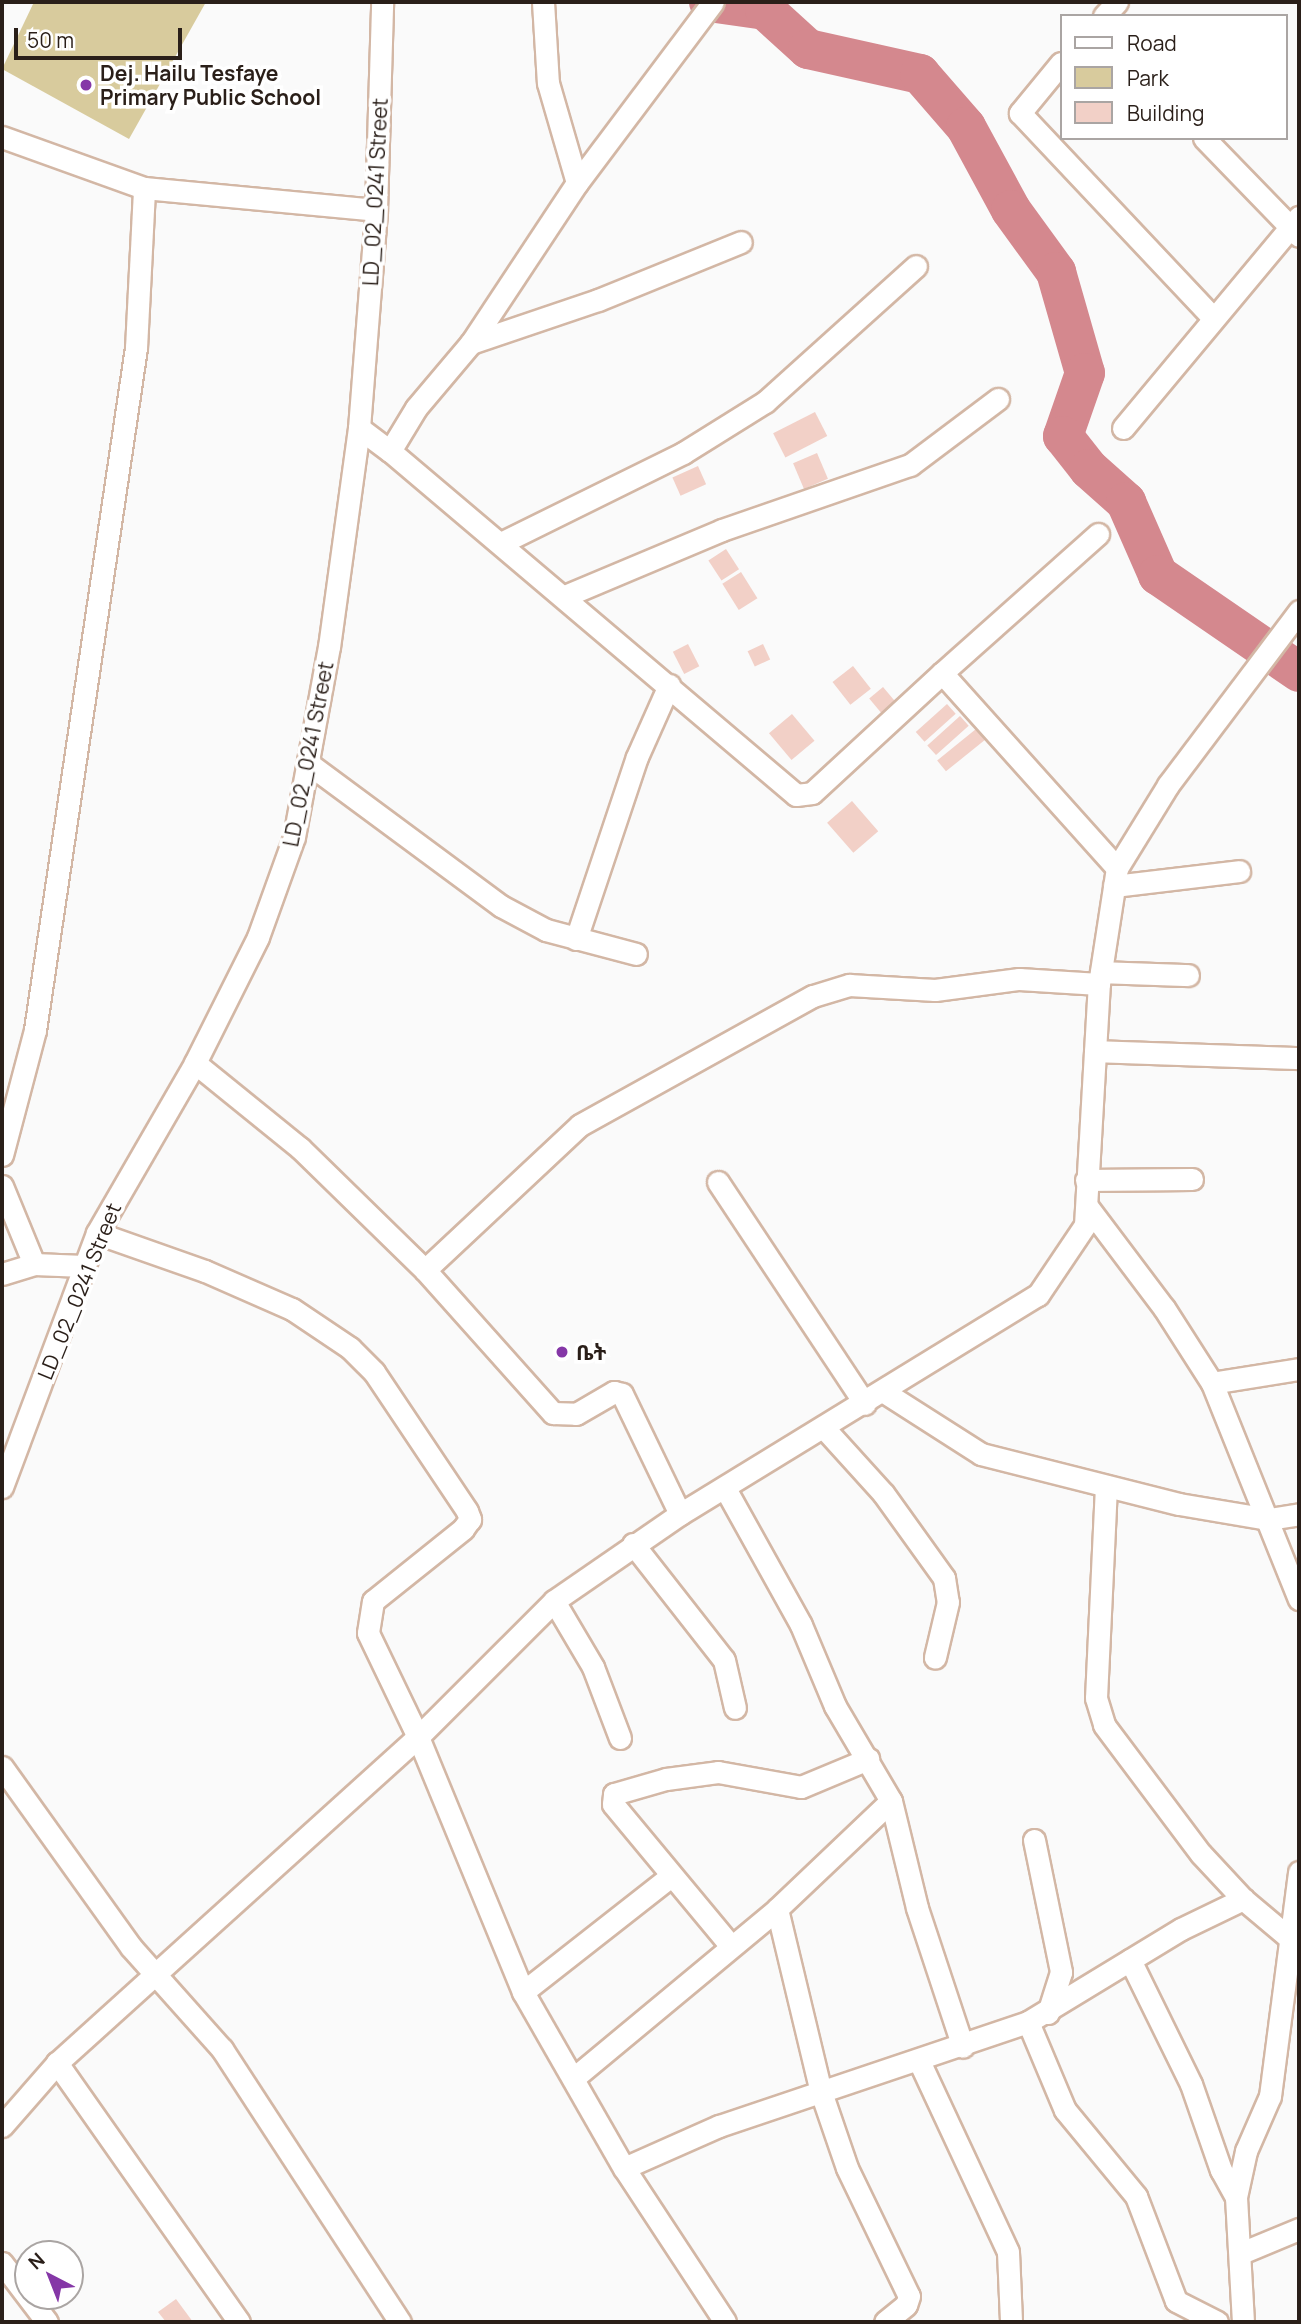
<!DOCTYPE html>
<html>
<head>
<meta charset="utf-8">
<style>
	body { margin:0 }
	#map { position:relative; width:1301px; height:2324px; overflow:hidden; background:#fafafa; font-family:Manrope,"Noto Sans Ethiopic",sans-serif }
	div>[style] { position:absolute }
	.green>* { inset:0; background:#d8cb9d }
	.river>* { height:40px; margin:-20px; padding:0 20px; transform-origin:20px; border-radius:20px; background:#d4888e }
	.building>* { inset:0; background:#f2d0c7; transform-origin:0 0 }
	.roads { filter:drop-shadow(2px 0 #d3b7a5) drop-shadow(-2px 0 #d3b7a5) drop-shadow(0 2px #d3b7a5) drop-shadow(0 -2px #d3b7a5) }
	.minor>* { height:21px; margin:-10.5px; padding:0 10.5px; transform-origin:10.5px; border-radius:10.5px; background:#fff }
	.dots>* { width:19px; height:19px; translate:-50% -50%; box-sizing:border-box; border:4px solid #fff; border-radius:50% }
	span { translate:-50% -50%; white-space:nowrap; text-align:center; line-height:1.15; -webkit-text-stroke:7px #fff; paint-order:stroke }
	.poi-label { font-size:21px; color:#2a1f19; font-weight:700 }
	.left { translate:0 -50%; text-align:left }
	.street-label { font-size:21px; color:#2a1f19 }
	.frame { position:absolute; inset:0; border:4px solid #2a1f19; pointer-events:none }
	.legend { position:absolute; left:1060px; top:14px; width:228px; height:126px; box-sizing:border-box; background:#fff; border:2px solid #aaa5a3; margin:0; padding:9px 12px; list-style:none; font-size:21px; color:#2a1f19 }
	.legend li { display:flex; align-items:center; gap:14px; height:35px }
	.legend b { width:35px; border:2px solid #aaa5a3 }
	.north { position:absolute; left:14px; top:2240px; width:70px; height:70px; box-sizing:border-box; background:#fff; border:2px solid #aaa5a3; border-radius:50%; rotate:318deg; font-size:19px; font-weight:700; line-height:28px; text-align:center; color:#2a1f19 }
	.north::after { content:''; display:block; margin:auto; width:24px; height:32px; background:#8537a7; clip-path:polygon(50% 0,100% 100%,50% 72%,0 100%) }
	.scale { position:absolute; left:14px; top:28px; width:168px; height:32px; box-sizing:border-box; border:4px solid #2a1f19; border-top:0; padding-left:9px; font-size:21px; line-height:24px; white-space:nowrap; color:#2a1f19; -webkit-text-stroke:5px #fff; paint-order:stroke }
</style>
</head>
<body>
<div id="map">
	<div class="green">
		<i style="clip-path:polygon(34px 2px,206px 2px,129px 139px,2px 69px)"></i>
	</div>
	<div class="river">
		<i style="left:709px;top:2px;width:57px;rotate:8.1deg"></i>
		<i style="left:765px;top:10px;width:58px;rotate:42.2deg"></i>
		<i style="left:808px;top:49px;width:115px;rotate:12.6deg"></i>
		<i style="left:920px;top:74px;width:70px;rotate:49deg"></i>
		<i style="left:966px;top:127px;width:94px;rotate:61.5deg"></i>
		<i style="left:1011px;top:210px;width:77px;rotate:54deg"></i>
		<i style="left:1056px;top:272px;width:105px;rotate:74deg"></i>
		<i style="left:1085px;top:373px;width:67px;rotate:109.2deg"></i>
		<i style="left:1063px;top:436px;width:42px;rotate:51.8deg"></i>
		<i style="left:1089px;top:469px;width:50px;rotate:41.7deg"></i>
		<i style="left:1126px;top:502px;width:80px;rotate:66.3deg"></i>
		<i style="left:1158px;top:575px;width:171px;rotate:34.5deg"></i>
	</div>
	<div class="building">
		<i style="left:815px;top:412px;width:27px;height:47px;rotate:63deg"></i>
		<i style="left:817px;top:453px;width:28px;height:26px;rotate:67deg"></i>
		<i style="left:698px;top:466px;width:20px;height:28px;rotate:66deg"></i>
		<i style="left:726px;top:549px;width:24px;height:21px;rotate:57deg"></i>
		<i style="left:741px;top:572px;width:31px;height:22px;rotate:58deg"></i>
		<i style="left:688px;top:644px;width:25px;height:17px;rotate:63deg"></i>
		<i style="left:763px;top:644px;width:17px;height:17px;rotate:65deg"></i>
		<i style="left:853px;top:666px;width:29px;height:26px;rotate:52deg"></i>
		<i style="left:883px;top:687px;width:23px;height:18px;rotate:50deg"></i>
		<i style="left:947px;top:704px;width:13px;height:42px;rotate:48deg"></i>
		<i style="left:792px;top:714px;width:35px;height:30px;rotate:50deg"></i>
		<i style="left:960px;top:716px;width:13px;height:44px;rotate:48deg"></i>
		<i style="left:976px;top:729px;width:14px;height:50px;rotate:51deg"></i>
		<i style="left:852px;top:801px;width:40px;height:33px;rotate:49deg"></i>
		<i style="clip-path:polygon(176px 2299px,193px 2322px,166px 2322px,158px 2312px)"></i>
	</div>
	<div class="roads">
		<div class="minor">
			<i style="left:543px;top:2px;width:81px;rotate:86.5deg"></i>
			<i style="left:548px;top:83px;width:104px;rotate:73.8deg"></i>
			<i style="left:1104px;top:16px;width:19px;rotate:-47deg"></i>
			<i style="left:1061px;top:63px;width:65px;rotate:129.4deg"></i>
			<i style="left:1020px;top:113px;width:280px;rotate:46.7deg"></i>
			<i style="left:2px;top:137px;width:151px;rotate:19.8deg"></i>
			<i style="left:144px;top:188px;width:233px;rotate:5.4deg"></i>
			<i style="left:1204px;top:138px;width:136px;rotate:45.9deg"></i>
			<i style="left:471px;top:343px;width:134px;rotate:-18.7deg"></i>
			<i style="left:598px;top:300px;width:154px;rotate:-22.1deg"></i>
			<i style="left:359px;top:428px;width:39px;rotate:37deg"></i>
			<i style="left:390px;top:451px;width:50px;rotate:-58.8deg"></i>
			<i style="left:416px;top:408px;width:85px;rotate:-49.8deg"></i>
			<i style="left:471px;top:343px;width:192px;rotate:-56.5deg"></i>
			<i style="left:577px;top:183px;width:226px;rotate:-53.1deg"></i>
			<i style="left:1123px;top:428px;width:275px;rotate:-50.2deg"></i>
			<i style="left:390px;top:451px;width:532px;rotate:40.27deg"></i>
			<i style="left:796px;top:795px;width:16px;rotate:-7deg"></i>
			<i style="left:812px;top:793px;width:177px;rotate:-42.7deg"></i>
			<i style="left:942px;top:673px;width:262px;rotate:48.1deg"></i>
			<i style="left:501px;top:543px;width:203px;rotate:-26.3deg"></i>
			<i style="left:683px;top:453px;width:97px;rotate:-31.9deg"></i>
			<i style="left:765px;top:402px;width:203px;rotate:-42deg"></i>
			<i style="left:565px;top:596px;width:170px;rotate:-22.8deg"></i>
			<i style="left:722px;top:530px;width:199px;rotate:-19.1deg"></i>
			<i style="left:910px;top:465px;width:110px;rotate:-36.9deg"></i>
			<i style="left:942px;top:673px;width:209px;rotate:-41.7deg"></i>
			<i style="left:309px;top:764px;width:239px;rotate:36.5deg"></i>
			<i style="left:501px;top:906px;width:51px;rotate:28.1deg"></i>
			<i style="left:546px;top:930px;width:93px;rotate:14.9deg"></i>
			<i style="left:1114px;top:886px;width:126px;rotate:-6.8deg"></i>
			<i style="left:576px;top:939px;width:192px;rotate:-71.5deg"></i>
			<i style="left:637px;top:757px;width:79px;rotate:-66deg"></i>
			<i style="left:1101px;top:972px;width:87px;rotate:2deg"></i>
			<i style="left:1095px;top:1051px;width:204px;rotate:2deg"></i>
			<i style="left:195px;top:1063px;width:135px;rotate:39deg"></i>
			<i style="left:300px;top:1148px;width:175px;rotate:44.3deg"></i>
			<i style="left:425px;top:1270px;width:212px;rotate:-43.1deg"></i>
			<i style="left:580px;top:1125px;width:266px;rotate:-29deg"></i>
			<i style="left:813px;top:996px;width:38px;rotate:-17deg"></i>
			<i style="left:849px;top:985px;width:86px;rotate:3.3deg"></i>
			<i style="left:935px;top:990px;width:85px;rotate:-7.5deg"></i>
			<i style="left:1019px;top:979px;width:80px;rotate:3.6deg"></i>
			<i style="left:2px;top:1155px;width:129px;rotate:-75.2deg"></i>
			<i style="left:35px;top:1030px;width:689px;rotate:-81.58deg"></i>
			<i style="left:136px;top:348px;width:160px;rotate:-87.1deg"></i>
			<i style="left:1086px;top:1180px;width:106px;rotate:-0.5deg"></i>
			<i style="left:718px;top:1182px;width:266px;rotate:56.5deg"></i>
			<i style="left:2px;top:1186px;width:84px;rotate:67.7deg"></i>
			<i style="left:1087px;top:1206px;width:128px;rotate:53deg"></i>
			<i style="left:1164px;top:1308px;width:89px;rotate:57.4deg"></i>
			<i style="left:97px;top:1233px;width:114px;rotate:19.4deg"></i>
			<i style="left:205px;top:1271px;width:95px;rotate:23.6deg"></i>
			<i style="left:292px;top:1309px;width:70px;rotate:33.9deg"></i>
			<i style="left:350px;top:1348px;width:34px;rotate:45deg"></i>
			<i style="left:374px;top:1372px;width:167px;rotate:56.2deg"></i>
			<i style="left:467px;top:1511px;width:9px;rotate:69deg"></i>
			<i style="left:470px;top:1519px;width:12px;rotate:125deg"></i>
			<i style="left:463px;top:1529px;width:115px;rotate:141.3deg"></i>
			<i style="left:373px;top:1601px;width:32px;rotate:99deg"></i>
			<i style="left:368px;top:1633px;width:115px;rotate:64.3deg"></i>
			<i style="left:418px;top:1737px;width:276px;rotate:67.6deg"></i>
			<i style="left:523px;top:1992px;width:203px;rotate:60.2deg"></i>
			<i style="left:624px;top:2168px;width:184px;rotate:56.7deg"></i>
			<i style="left:425px;top:1270px;width:192px;rotate:48.2deg"></i>
			<i style="left:553px;top:1413px;width:23px;rotate:2deg"></i>
			<i style="left:576px;top:1414px;width:44px;rotate:-30.1deg"></i>
			<i style="left:614px;top:1392px;width:8px;rotate:14deg"></i>
			<i style="left:622px;top:1394px;width:133px;rotate:64.2deg"></i>
			<i style="left:2px;top:1274px;width:34px;rotate:-17deg"></i>
			<i style="left:34px;top:1264px;width:50px;rotate:2.3deg"></i>
			<i style="left:1299px;top:1369px;width:88px;rotate:170.9deg"></i>
			<i style="left:1212px;top:1383px;width:233px;rotate:68.1deg"></i>
			<i style="left:884px;top:1392px;width:115px;rotate:32.6deg"></i>
			<i style="left:981px;top:1454px;width:204px;rotate:14.2deg"></i>
			<i style="left:1179px;top:1504px;width:91px;rotate:9.5deg"></i>
			<i style="left:1269px;top:1519px;width:30px;rotate:-9deg"></i>
			<i style="left:824px;top:1428px;width:88px;rotate:47.8deg"></i>
			<i style="left:883px;top:1493px;width:105px;rotate:54.3deg"></i>
			<i style="left:944px;top:1578px;width:24px;rotate:81deg"></i>
			<i style="left:948px;top:1602px;width:57px;rotate:103.3deg"></i>
			<i style="left:1106px;top:1486px;width:212px;rotate:92.7deg"></i>
			<i style="left:1096px;top:1698px;width:28px;rotate:73deg"></i>
			<i style="left:1104px;top:1725px;width:161px;rotate:53.1deg"></i>
			<i style="left:1201px;top:1854px;width:62px;rotate:47deg"></i>
			<i style="left:2px;top:1487px;width:271px;rotate:-69.5deg"></i>
			<i style="left:97px;top:1233px;width:196px;rotate:-60deg"></i>
			<i style="left:195px;top:1063px;width:141px;rotate:-63.4deg"></i>
			<i style="left:258px;top:937px;width:106px;rotate:-70.2deg"></i>
			<i style="left:294px;top:837px;width:193px;rotate:-79.6deg"></i>
			<i style="left:329px;top:647px;width:221px;rotate:-82.2deg"></i>
			<i style="left:359px;top:428px;width:219px;rotate:-85.5deg"></i>
			<i style="left:376px;top:210px;width:208px;rotate:-88.3deg"></i>
			<i style="left:726px;top:1490px;width:154px;rotate:60.9deg"></i>
			<i style="left:801px;top:1625px;width:88px;rotate:67.2deg"></i>
			<i style="left:835px;top:1706px;width:110px;rotate:59.5deg"></i>
			<i style="left:891px;top:1801px;width:110px;rotate:76.3deg"></i>
			<i style="left:917px;top:1908px;width:146px;rotate:71.7deg"></i>
			<i style="left:633px;top:1544px;width:147px;rotate:51.9deg"></i>
			<i style="left:724px;top:1660px;width:49px;rotate:77.1deg"></i>
			<i style="left:554px;top:1601px;width:77px;rotate:59.4deg"></i>
			<i style="left:593px;top:1667px;width:76px;rotate:69.2deg"></i>
			<i style="left:2px;top:1767px;width:221px;rotate:54.4deg"></i>
			<i style="left:131px;top:1947px;width:137px;rotate:48.3deg"></i>
			<i style="left:222px;top:2049px;width:326px;rotate:56.9deg"></i>
			<i style="left:1034px;top:1840px;width:135px;rotate:78.4deg"></i>
			<i style="left:1061px;top:1972px;width:43px;rotate:107.6deg"></i>
			<i style="left:777px;top:1909px;width:188px;rotate:76.5deg"></i>
			<i style="left:821px;top:2092px;width:80px;rotate:71.1deg"></i>
			<i style="left:847px;top:2168px;width:142px;rotate:64.2deg"></i>
			<i style="left:909px;top:2296px;width:9px;rotate:108deg"></i>
			<i style="left:906px;top:2305px;width:27px;rotate:141deg"></i>
			<i style="left:730px;top:1945px;width:183px;rotate:-129.7deg"></i>
			<i style="left:613px;top:1804px;width:10px;rotate:-84deg"></i>
			<i style="left:614px;top:1794px;width:54px;rotate:-16.1deg"></i>
			<i style="left:666px;top:1779px;width:52px;rotate:-7.7deg"></i>
			<i style="left:718px;top:1772px;width:84px;rotate:10.2deg"></i>
			<i style="left:801px;top:1787px;width:73px;rotate:-22.7deg"></i>
			<i style="left:1130px;top:1960px;width:138px;rotate:63.8deg"></i>
			<i style="left:1191px;top:2084px;width:91px;rotate:70.8deg"></i>
			<i style="left:1221px;top:2170px;width:31px;rotate:61deg"></i>
			<i style="left:1236px;top:2197px;width:125px;rotate:86.8deg"></i>
			<i style="left:523px;top:1992px;width:188px;rotate:-38.1deg"></i>
			<i style="left:1028px;top:2022px;width:95px;rotate:67.2deg"></i>
			<i style="left:1065px;top:2110px;width:112px;rotate:50.5deg"></i>
			<i style="left:1136px;top:2196px;width:112px;rotate:69.1deg"></i>
			<i style="left:1176px;top:2301px;width:46px;rotate:27.1deg"></i>
			<i style="left:920px;top:2063px;width:208px;rotate:65deg"></i>
			<i style="left:1008px;top:2252px;width:70px;rotate:87.5deg"></i>
			<i style="left:575px;top:2077px;width:263px;rotate:-39.7deg"></i>
			<i style="left:777px;top:1909px;width:157px;rotate:-43.5deg"></i>
			<i style="left:2px;top:2126px;width:84px;rotate:-48.9deg"></i>
			<i style="left:624px;top:2168px;width:104px;rotate:-23.9deg"></i>
			<i style="left:719px;top:2126px;width:326px;rotate:-18.6deg"></i>
			<i style="left:1028px;top:2022px;width:179px;rotate:-31.3deg"></i>
			<i style="left:1181px;top:1929px;width:69px;rotate:-25.8deg"></i>
			<i style="left:1243px;top:1899px;width:73px;rotate:40deg"></i>
			<i style="left:1236px;top:2197px;width:47px;rotate:-77.7deg"></i>
			<i style="left:1246px;top:2151px;width:60px;rotate:-66.4deg"></i>
			<i style="left:1270px;top:2096px;width:226px;rotate:-82.6deg"></i>
			<i style="left:1241px;top:2253px;width:63px;rotate:-22.5deg"></i>
			<i style="left:2px;top:2263px;width:74px;rotate:52.7deg"></i>
			<i style="left:239px;top:2322px;width:317px;rotate:-125.1deg"></i>
			<i style="left:57px;top:2063px;width:486px;rotate:-42.1deg"></i>
			<i style="left:418px;top:1737px;width:192px;rotate:-45deg"></i>
			<i style="left:554px;top:1601px;width:153px;rotate:-34.6deg"></i>
			<i style="left:680px;top:1514px;width:420px;rotate:-31.5deg"></i>
			<i style="left:1038px;top:1295px;width:84px;rotate:-56.1deg"></i>
			<i style="left:1085px;top:1225px;width:241px;rotate:-86.7deg"></i>
			<i style="left:1099px;top:984px;width:117px;rotate:-81.2deg"></i>
			<i style="left:1117px;top:868px;width:97px;rotate:-58.4deg"></i>
			<i style="left:1168px;top:785px;width:218px;rotate:-53deg"></i>
		</div>
	</div>
	<div class="dots">
		<i style="left:86px;top:85px;background:#8537a7"></i>
		<i style="left:562px;top:1352px;background:#8537a7"></i>
	</div>
	<div class="poi-label">
		<span class="left" style="left:100px;top:85px">Dej. Hailu Tesfaye<br>Primary Public School</span>
		<span class="left" style="left:576px;top:1352px">ቤት</span>
	</div>
	<div class="street-label">
		<span style="left:375px;top:192px;rotate:-87deg">LD_02_0241 Street</span>
		<span style="left:308px;top:754px;rotate:-79deg">LD_02_0241 Street</span>
		<span style="left:79px;top:1291px;rotate:-68deg">LD_02_0241 Street</span>
	</div>
	<div class="frame"></div>
	<ul class="legend">
	<li><b style="height:9px;background:#fff"></b>Road</li>
	<li><b style="height:19px;background:#d8cb9d"></b>Park</li>
	<li><b style="height:19px;background:#f2d0c7"></b>Building</li>
	</ul>
	<div class="north">N</div>
	<div class="scale">50 m</div>
</div>
</body>
</html>
